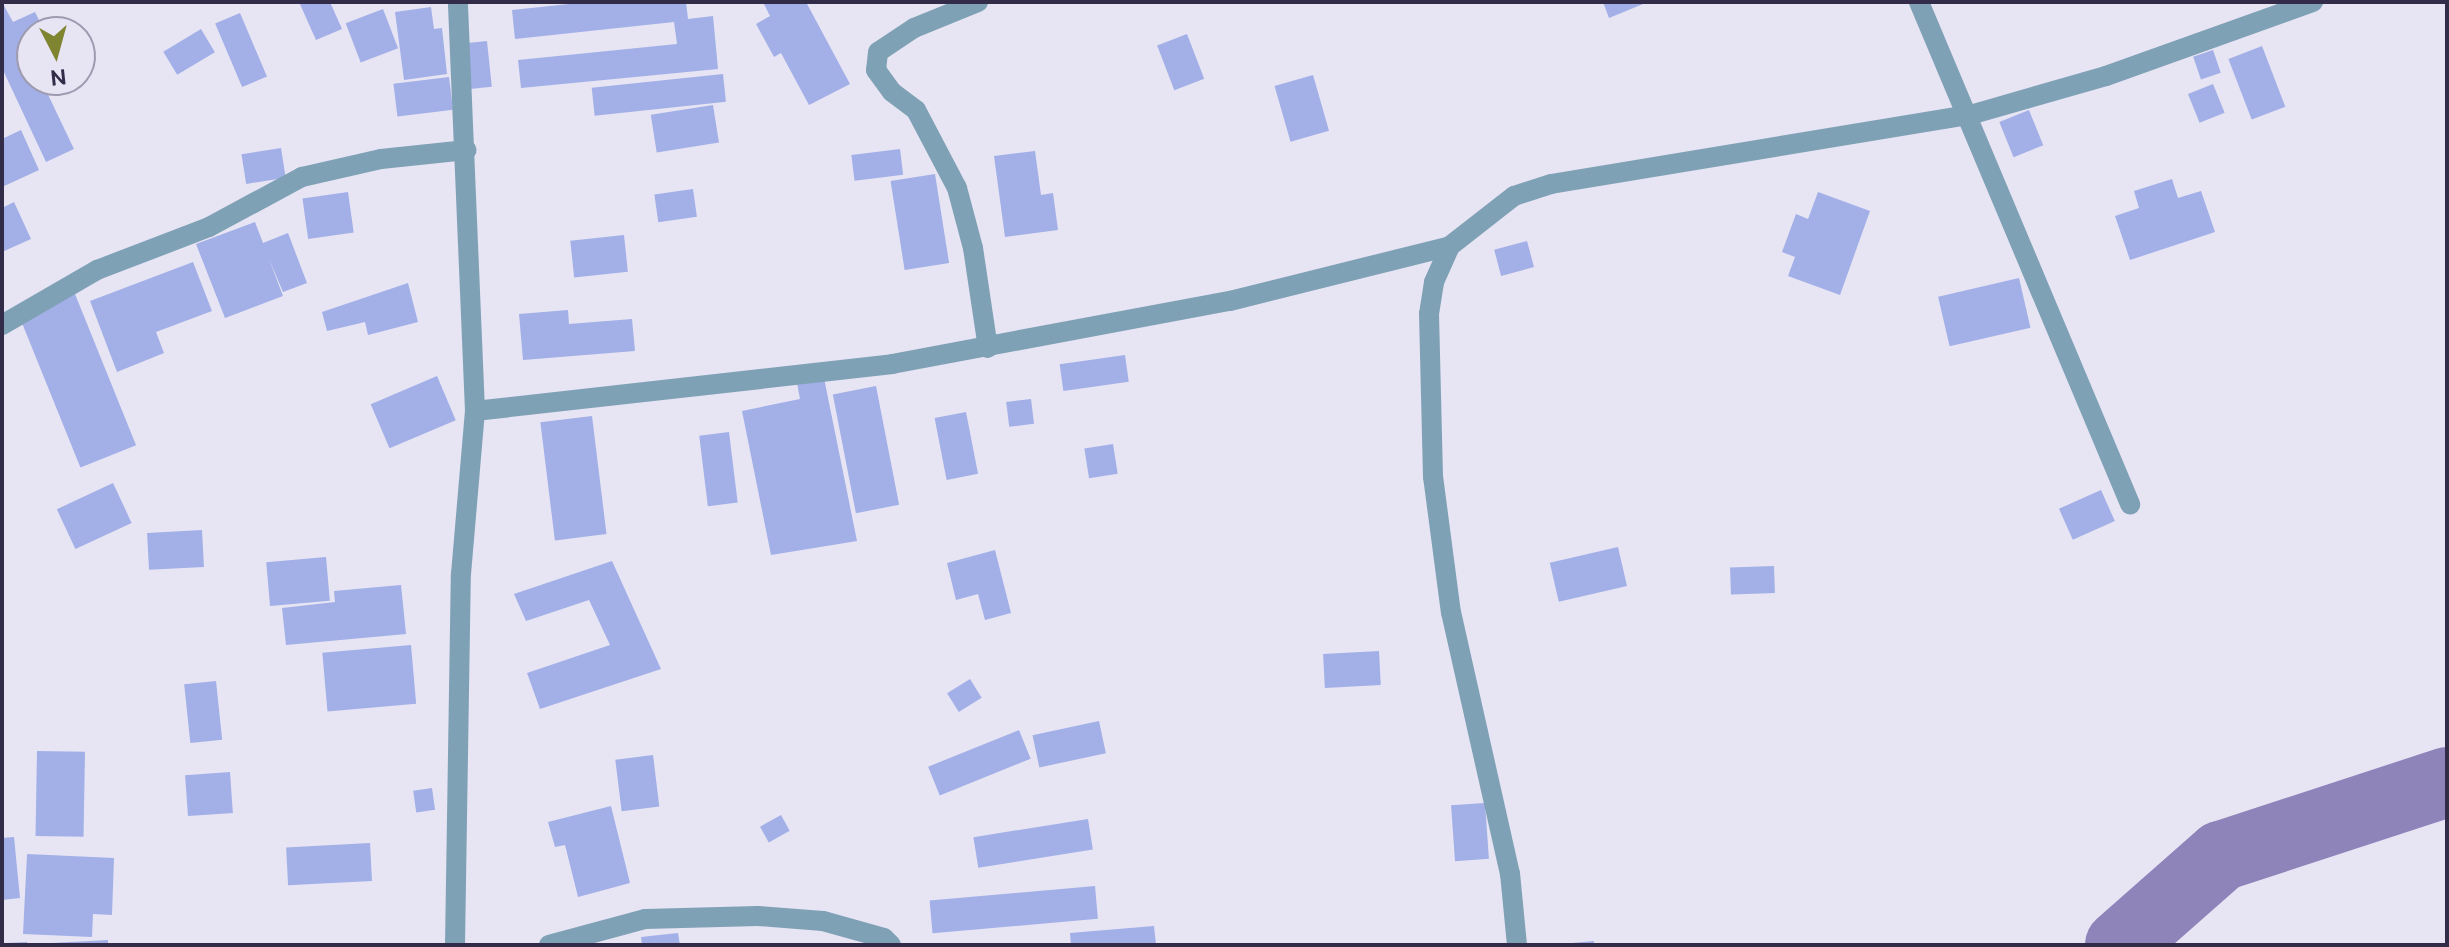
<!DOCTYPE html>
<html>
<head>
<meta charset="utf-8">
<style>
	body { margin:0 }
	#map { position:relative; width:2449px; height:947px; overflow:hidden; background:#e7e4f4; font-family:Ubuntu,sans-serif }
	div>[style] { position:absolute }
	.river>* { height:70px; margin:-35px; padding:0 35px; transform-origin:35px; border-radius:35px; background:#8f84ba }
	.building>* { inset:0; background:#a2b0e7; transform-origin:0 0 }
	.minor>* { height:20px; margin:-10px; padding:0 10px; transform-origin:10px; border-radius:10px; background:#7fa1b5 }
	span { translate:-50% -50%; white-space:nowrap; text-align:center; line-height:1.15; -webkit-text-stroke:6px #e7e4f4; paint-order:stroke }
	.frame { position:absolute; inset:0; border:4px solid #322c49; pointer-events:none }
	.north { position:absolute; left:16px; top:16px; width:80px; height:80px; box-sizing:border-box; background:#e7e4f4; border:2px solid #9f9ab0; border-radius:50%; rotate:174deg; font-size:22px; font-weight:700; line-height:32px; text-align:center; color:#322c49 }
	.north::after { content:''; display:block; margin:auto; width:28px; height:36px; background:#7e842f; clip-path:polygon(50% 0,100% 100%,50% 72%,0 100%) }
</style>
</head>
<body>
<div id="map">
	<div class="river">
		<i style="left:2120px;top:945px;width:135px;rotate:-41.4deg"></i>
		<i style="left:2221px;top:856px;width:238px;rotate:-18.1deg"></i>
	</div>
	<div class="building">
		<i style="clip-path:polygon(2px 2px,13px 22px,35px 12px,45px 32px,32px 32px,32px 80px,41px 80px,74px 149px,46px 162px,2px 68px)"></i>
		<i style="clip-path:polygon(299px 2px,330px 2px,342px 29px,316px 40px)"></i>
		<i style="clip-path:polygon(588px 2px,686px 2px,688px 19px,713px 16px,718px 69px,521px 88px,518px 60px,677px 44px,674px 22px,515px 39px,512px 10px)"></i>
		<i style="clip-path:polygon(763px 2px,806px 2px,850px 84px,809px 105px,781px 53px,774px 57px,756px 24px,770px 16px)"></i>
		<i style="clip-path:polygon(1603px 2px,1648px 2px,1609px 18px)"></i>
		<i style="clip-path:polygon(431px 7px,434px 29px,442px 28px,447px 74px,404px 80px,395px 12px)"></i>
		<i style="left:383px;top:9px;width:42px;height:40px;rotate:69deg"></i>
		<i style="left:240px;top:13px;width:69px;height:27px;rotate:67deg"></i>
		<i style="left:201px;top:29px;width:27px;height:44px;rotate:59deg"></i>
		<i style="left:1187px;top:34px;width:48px;height:32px;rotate:69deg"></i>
		<i style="left:487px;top:41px;width:46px;height:22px;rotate:84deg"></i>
		<i style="left:2262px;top:46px;width:65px;height:36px;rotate:69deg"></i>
		<i style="left:2213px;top:50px;width:24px;height:21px;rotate:71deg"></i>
		<i style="left:723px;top:74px;width:28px;height:132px;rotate:84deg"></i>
		<i style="left:1313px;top:75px;width:58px;height:40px;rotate:74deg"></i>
		<i style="left:449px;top:77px;width:33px;height:56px;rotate:83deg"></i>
		<i style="left:2213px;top:84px;width:31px;height:27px;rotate:68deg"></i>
		<i style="left:713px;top:105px;width:38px;height:63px;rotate:81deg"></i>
		<i style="left:2029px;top:110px;width:38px;height:32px;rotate:68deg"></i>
		<i style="clip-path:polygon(21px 130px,39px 170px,2px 187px,2px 139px)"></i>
		<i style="left:281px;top:148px;width:30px;height:40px;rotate:81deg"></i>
		<i style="left:900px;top:149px;width:26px;height:49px;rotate:83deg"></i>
		<i style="clip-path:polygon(1035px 151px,1041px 195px,1053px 193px,1058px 230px,1005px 237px,994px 156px)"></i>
		<i style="left:935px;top:174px;width:90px;height:45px;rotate:81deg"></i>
		<i style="clip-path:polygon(2172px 179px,2178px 198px,2201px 191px,2215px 232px,2130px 260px,2115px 216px,2139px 208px,2134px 191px)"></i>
		<i style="left:693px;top:189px;width:28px;height:39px;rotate:82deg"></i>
		<i style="left:348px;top:192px;width:41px;height:46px;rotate:82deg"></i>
		<i style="clip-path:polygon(1818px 192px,1870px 211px,1840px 295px,1788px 276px,1795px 257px,1782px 252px,1796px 214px,1808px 219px)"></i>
		<i style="clip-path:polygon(14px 202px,31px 239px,2px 252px,2px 208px)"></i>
		<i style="clip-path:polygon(255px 222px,263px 243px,288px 233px,307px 283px,283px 292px,269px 259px,283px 296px,225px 318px,196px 244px)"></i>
		<i style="left:624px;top:235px;width:37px;height:54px;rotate:84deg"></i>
		<i style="left:1527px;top:241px;width:27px;height:34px;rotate:75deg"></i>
		<i style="clip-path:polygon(193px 262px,212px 311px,156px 332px,164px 353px,117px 372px,90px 301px)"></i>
		<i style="left:2019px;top:278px;width:51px;height:83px;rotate:77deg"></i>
		<i style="clip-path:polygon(408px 283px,418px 322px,368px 335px,365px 322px,327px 331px,322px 312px)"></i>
		<i style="left:75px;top:294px;width:163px;height:60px;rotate:68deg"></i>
		<i style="clip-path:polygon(568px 310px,569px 324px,632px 319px,635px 351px,523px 360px,519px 314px)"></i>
		<i style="left:1125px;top:355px;width:27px;height:66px;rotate:82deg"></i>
		<i style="left:437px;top:376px;width:48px;height:72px;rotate:67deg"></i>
		<i style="clip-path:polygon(824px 378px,857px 541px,771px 555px,742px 411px,800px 399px,797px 383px)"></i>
		<i style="left:876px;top:386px;width:121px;height:44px;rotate:79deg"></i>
		<i style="left:1031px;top:399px;width:25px;height:25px;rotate:83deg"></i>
		<i style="left:966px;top:412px;width:63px;height:32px;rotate:79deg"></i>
		<i style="left:592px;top:416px;width:119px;height:52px;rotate:83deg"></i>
		<i style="left:729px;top:432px;width:71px;height:30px;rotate:83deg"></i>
		<i style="left:1113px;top:444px;width:30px;height:29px;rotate:81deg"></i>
		<i style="left:113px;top:483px;width:44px;height:62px;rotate:65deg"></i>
		<i style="left:2101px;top:490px;width:34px;height:46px;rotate:66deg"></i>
		<i style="left:202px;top:530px;width:37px;height:55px;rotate:87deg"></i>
		<i style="left:1618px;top:547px;width:40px;height:70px;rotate:77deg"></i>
		<i style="clip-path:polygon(995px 550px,1011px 613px,985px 620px,978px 594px,956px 600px,947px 563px)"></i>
		<i style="left:326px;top:557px;width:44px;height:60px;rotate:85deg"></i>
		<i style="clip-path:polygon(612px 561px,661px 669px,540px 709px,527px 673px,610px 645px,589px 600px,526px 621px,514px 594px)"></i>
		<i style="left:1774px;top:566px;width:27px;height:44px;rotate:88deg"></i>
		<i style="clip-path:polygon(401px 585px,406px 634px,286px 645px,282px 608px,335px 602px,334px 591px)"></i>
		<i style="left:411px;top:645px;width:59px;height:89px;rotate:85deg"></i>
		<i style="left:1379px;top:651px;width:34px;height:56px;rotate:87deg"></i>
		<i style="left:970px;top:679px;width:22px;height:27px;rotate:58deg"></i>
		<i style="left:216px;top:681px;width:59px;height:32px;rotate:84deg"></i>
		<i style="left:1099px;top:721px;width:33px;height:68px;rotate:78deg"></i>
		<i style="left:1019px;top:730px;width:31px;height:98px;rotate:68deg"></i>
		<i style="left:37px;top:751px;width:48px;height:85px;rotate:1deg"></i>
		<i style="left:653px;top:755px;width:52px;height:38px;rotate:83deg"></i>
		<i style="left:230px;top:772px;width:41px;height:45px;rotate:86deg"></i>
		<i style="left:432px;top:788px;width:22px;height:19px;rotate:82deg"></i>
		<i style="left:1485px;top:803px;width:56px;height:34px;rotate:86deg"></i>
		<i style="clip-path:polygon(611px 806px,630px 883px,578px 897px,565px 845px,555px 847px,548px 822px)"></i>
		<i style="left:781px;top:815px;width:18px;height:24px;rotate:61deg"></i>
		<i style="left:1088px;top:819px;width:31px;height:116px;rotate:81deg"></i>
		<i style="clip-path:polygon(14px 837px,20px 898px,2px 900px,2px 838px)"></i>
		<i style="left:370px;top:843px;width:38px;height:84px;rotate:87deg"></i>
		<i style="clip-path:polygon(27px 854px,114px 858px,112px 915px,93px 914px,92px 937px,23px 934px)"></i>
		<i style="left:1095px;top:886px;width:33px;height:166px;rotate:85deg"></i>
		<i style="clip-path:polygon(1154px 926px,1156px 945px,1071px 945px,1070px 933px)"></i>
		<i style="clip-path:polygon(678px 933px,680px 945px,642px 945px,641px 937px)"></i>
		<i style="clip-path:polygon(108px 940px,108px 945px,52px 945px,52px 943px)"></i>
		<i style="clip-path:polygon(1594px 941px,1594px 945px,1572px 945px,1572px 943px)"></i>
		<i style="clip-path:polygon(27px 942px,27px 945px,6px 945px,6px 943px)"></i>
	</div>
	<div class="minor">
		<i style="left:978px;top:2px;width:69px;rotate:157.9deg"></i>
		<i style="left:914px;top:28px;width:43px;rotate:146.3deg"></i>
		<i style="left:878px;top:52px;width:18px;rotate:96deg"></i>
		<i style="left:876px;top:70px;width:27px;rotate:54deg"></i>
		<i style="left:892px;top:92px;width:30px;rotate:37deg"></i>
		<i style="left:916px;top:110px;width:88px;rotate:62.3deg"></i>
		<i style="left:957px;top:188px;width:62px;rotate:75.1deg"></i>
		<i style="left:973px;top:248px;width:101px;rotate:81.5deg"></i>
		<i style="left:1919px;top:2px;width:545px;rotate:67.2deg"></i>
		<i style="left:2px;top:325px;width:110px;rotate:-30.1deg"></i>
		<i style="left:97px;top:270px;width:120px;rotate:-21deg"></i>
		<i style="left:209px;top:227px;width:106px;rotate:-28.3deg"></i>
		<i style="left:302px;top:177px;width:81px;rotate:-12.8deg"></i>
		<i style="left:381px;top:159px;width:86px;rotate:-6deg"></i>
		<i style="left:475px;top:411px;width:420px;rotate:-6.4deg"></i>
		<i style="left:892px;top:364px;width:344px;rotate:-10.6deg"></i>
		<i style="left:1230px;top:301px;width:227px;rotate:-14deg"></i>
		<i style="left:455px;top:945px;width:371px;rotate:-89.1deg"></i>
		<i style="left:461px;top:574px;width:164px;rotate:-85.1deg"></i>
		<i style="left:475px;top:411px;width:409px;rotate:-92.4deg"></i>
		<i style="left:549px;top:945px;width:99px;rotate:-15.2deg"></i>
		<i style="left:645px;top:919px;width:113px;rotate:-1.5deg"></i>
		<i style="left:758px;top:916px;width:65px;rotate:4.4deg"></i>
		<i style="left:823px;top:921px;width:63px;rotate:15.6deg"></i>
		<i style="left:884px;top:938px;width:10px;rotate:45deg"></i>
		<i style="left:1517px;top:945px;width:71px;rotate:-95.6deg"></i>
		<i style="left:1510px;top:874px;width:268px;rotate:-102.7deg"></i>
		<i style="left:1451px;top:613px;width:137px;rotate:-97.5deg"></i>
		<i style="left:1433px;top:477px;width:163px;rotate:-91.4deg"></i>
		<i style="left:1429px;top:314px;width:32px;rotate:-81deg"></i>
		<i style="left:1434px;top:282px;width:39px;rotate:-66deg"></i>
		<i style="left:1450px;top:246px;width:81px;rotate:-38deg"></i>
		<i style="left:1514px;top:196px;width:39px;rotate:-18deg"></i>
		<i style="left:1551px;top:184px;width:425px;rotate:-9.4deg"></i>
		<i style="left:1970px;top:115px;width:141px;rotate:-16deg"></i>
		<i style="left:2106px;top:76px;width:220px;rotate:-19.7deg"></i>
	</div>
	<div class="frame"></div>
	<div class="north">N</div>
</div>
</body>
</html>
